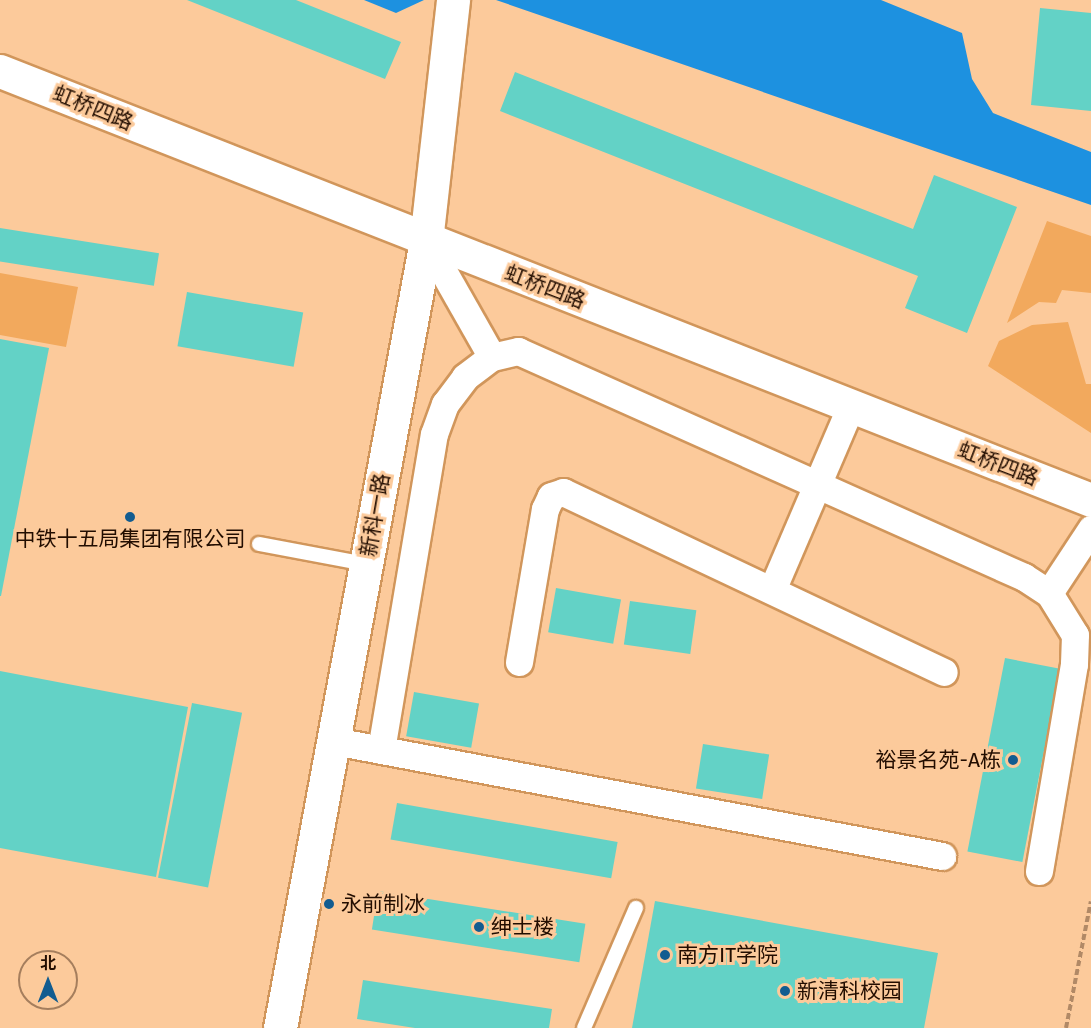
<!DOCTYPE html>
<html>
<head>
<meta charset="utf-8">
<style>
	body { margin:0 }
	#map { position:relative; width:1091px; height:1028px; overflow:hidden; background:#fcca9b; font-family:"Fira Sans","Noto Sans SC",sans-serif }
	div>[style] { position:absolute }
	.green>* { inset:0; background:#f2a95d }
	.water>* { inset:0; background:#1d91e0 }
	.building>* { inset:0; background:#63d2c6; transform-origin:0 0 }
	.path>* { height:4px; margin-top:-2px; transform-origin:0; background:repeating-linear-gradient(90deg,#b18966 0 6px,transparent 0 9px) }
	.roads { filter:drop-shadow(2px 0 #d1965b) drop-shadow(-2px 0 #d1965b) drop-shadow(0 2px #d1965b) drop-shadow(0 -2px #d1965b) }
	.lane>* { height:14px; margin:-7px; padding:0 7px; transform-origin:7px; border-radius:7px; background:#fff }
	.street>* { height:27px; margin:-13.5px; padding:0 13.5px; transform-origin:13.5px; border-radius:13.5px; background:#fff }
	.secondary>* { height:33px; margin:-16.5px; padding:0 16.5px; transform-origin:16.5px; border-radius:16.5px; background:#fff }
	.dots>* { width:16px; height:16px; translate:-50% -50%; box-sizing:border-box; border:3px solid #fcca9b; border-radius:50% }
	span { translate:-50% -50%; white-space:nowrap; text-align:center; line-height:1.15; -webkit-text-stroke:6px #fcca9b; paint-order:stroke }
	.street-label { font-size:21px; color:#220d00 }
	.poi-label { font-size:21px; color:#220d00 }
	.right { translate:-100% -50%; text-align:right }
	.left { translate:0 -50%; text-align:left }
	.north { position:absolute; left:18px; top:950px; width:60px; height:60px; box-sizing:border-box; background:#fcca9b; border:2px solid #a57e5d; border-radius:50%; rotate:0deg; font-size:16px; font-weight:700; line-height:24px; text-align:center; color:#220d00 }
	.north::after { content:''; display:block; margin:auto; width:21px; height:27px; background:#125c90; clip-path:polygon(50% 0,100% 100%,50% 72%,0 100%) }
</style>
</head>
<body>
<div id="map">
	<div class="green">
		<i style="clip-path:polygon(1047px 221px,1091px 236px,1091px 293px,1062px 290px,1056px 303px,1039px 302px,1007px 323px)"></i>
		<i style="clip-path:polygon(0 273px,78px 287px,66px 347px,0 335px)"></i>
		<i style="clip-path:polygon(1068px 322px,1086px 384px,1091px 384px,1091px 433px,988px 366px,999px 341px,1032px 325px)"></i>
	</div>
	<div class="water">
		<i style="clip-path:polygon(364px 0,424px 0,396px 13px)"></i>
		<i style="clip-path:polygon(496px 0,881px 0,962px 33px,972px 79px,993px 113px,1091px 152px,1091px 205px)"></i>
	</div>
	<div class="building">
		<i style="clip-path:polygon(187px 0,296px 0,401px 42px,385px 79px)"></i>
		<i style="clip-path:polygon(1040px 8px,1091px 13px,1091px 111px,1031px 105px)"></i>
		<i style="clip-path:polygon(515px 72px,913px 229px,934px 175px,1017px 207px,967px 333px,905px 308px,918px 276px,500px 111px)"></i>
		<i style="left:0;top:228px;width:161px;height:33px;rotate:9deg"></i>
		<i style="left:187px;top:292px;width:118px;height:55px;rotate:10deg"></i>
		<i style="clip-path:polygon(0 339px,49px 348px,1px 596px,0 596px)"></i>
		<i style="left:556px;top:588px;width:66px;height:45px;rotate:10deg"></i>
		<i style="left:630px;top:601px;width:67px;height:44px;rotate:8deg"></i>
		<i style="left:1005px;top:658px;width:56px;height:197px;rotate:11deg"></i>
		<i style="clip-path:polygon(0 671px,188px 707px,156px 877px,0 848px)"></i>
		<i style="left:414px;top:692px;width:66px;height:45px;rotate:10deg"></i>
		<i style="left:192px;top:703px;width:51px;height:178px;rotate:11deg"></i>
		<i style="left:703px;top:744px;width:67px;height:45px;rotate:9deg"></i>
		<i style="left:397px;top:803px;width:224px;height:37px;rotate:10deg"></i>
		<i style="left:378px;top:891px;width:210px;height:39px;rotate:9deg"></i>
		<i style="clip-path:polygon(655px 901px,938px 953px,924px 1028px,632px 1028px)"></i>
		<i style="clip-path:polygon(363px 980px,552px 1009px,549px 1028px,415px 1028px,357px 1019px)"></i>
	</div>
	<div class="path">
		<i style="left:1066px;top:1028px;width:129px;rotate:-78.9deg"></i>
	</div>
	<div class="roads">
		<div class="lane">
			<i style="left:259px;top:544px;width:109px;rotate:10.6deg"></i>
			<i style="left:584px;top:1028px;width:131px;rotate:-66.6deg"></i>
		</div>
		<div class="street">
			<i style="left:426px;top:241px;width:133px;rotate:60.4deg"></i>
			<i style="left:772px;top:590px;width:200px;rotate:-66.8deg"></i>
			<i style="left:1049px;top:593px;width:77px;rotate:-56.7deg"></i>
			<i style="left:519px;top:662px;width:155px;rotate:-80.4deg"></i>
			<i style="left:545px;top:509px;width:14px;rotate:-65deg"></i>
			<i style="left:551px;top:496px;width:13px;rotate:-18deg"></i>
			<i style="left:563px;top:492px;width:421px;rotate:25.3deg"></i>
			<i style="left:334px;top:741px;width:619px;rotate:10.71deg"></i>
			<i style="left:381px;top:750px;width:320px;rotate:-80.5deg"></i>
			<i style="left:434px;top:434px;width:32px;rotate:-70deg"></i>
			<i style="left:445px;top:404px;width:34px;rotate:-53deg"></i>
			<i style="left:465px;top:377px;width:34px;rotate:-37deg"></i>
			<i style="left:492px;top:357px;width:27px;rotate:-13deg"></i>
			<i style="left:518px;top:351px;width:554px;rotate:24.07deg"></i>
			<i style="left:1024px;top:577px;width:30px;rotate:33deg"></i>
			<i style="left:1049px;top:593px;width:49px;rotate:58.2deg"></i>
			<i style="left:1075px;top:635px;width:29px;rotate:92deg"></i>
			<i style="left:1074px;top:664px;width:210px;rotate:99.6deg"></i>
		</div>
		<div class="secondary">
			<i style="left:0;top:71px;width:1172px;rotate:21.47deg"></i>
			<i style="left:280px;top:1028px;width:800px;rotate:-79.49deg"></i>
			<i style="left:426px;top:241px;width:243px;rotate:-83.6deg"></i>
		</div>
	</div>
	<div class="dots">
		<i style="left:130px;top:517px;background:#125c90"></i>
		<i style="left:1013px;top:760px;background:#125c90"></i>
		<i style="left:329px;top:904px;background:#125c90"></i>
		<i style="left:479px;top:927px;background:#125c90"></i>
		<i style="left:665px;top:955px;background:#125c90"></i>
		<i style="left:785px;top:991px;background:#125c90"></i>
	</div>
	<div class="street-label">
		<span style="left:93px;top:108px;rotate:22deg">虹桥四路</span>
		<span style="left:545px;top:287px;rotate:21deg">虹桥四路</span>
		<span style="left:998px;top:464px;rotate:21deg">虹桥四路</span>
		<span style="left:375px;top:515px;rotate:-80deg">新科一路</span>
	</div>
	<div class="poi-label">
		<span style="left:130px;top:539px">中铁十五局集团有限公司</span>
		<span class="right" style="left:1001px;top:760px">裕景名苑-A栋</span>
		<span class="left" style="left:341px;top:904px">永前制冰</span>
		<span class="left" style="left:491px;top:927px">绅士楼</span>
		<span class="left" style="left:677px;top:955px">南方IT学院</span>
		<span class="left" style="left:797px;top:991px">新清科校园</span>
	</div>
	<div class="north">北</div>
</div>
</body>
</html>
